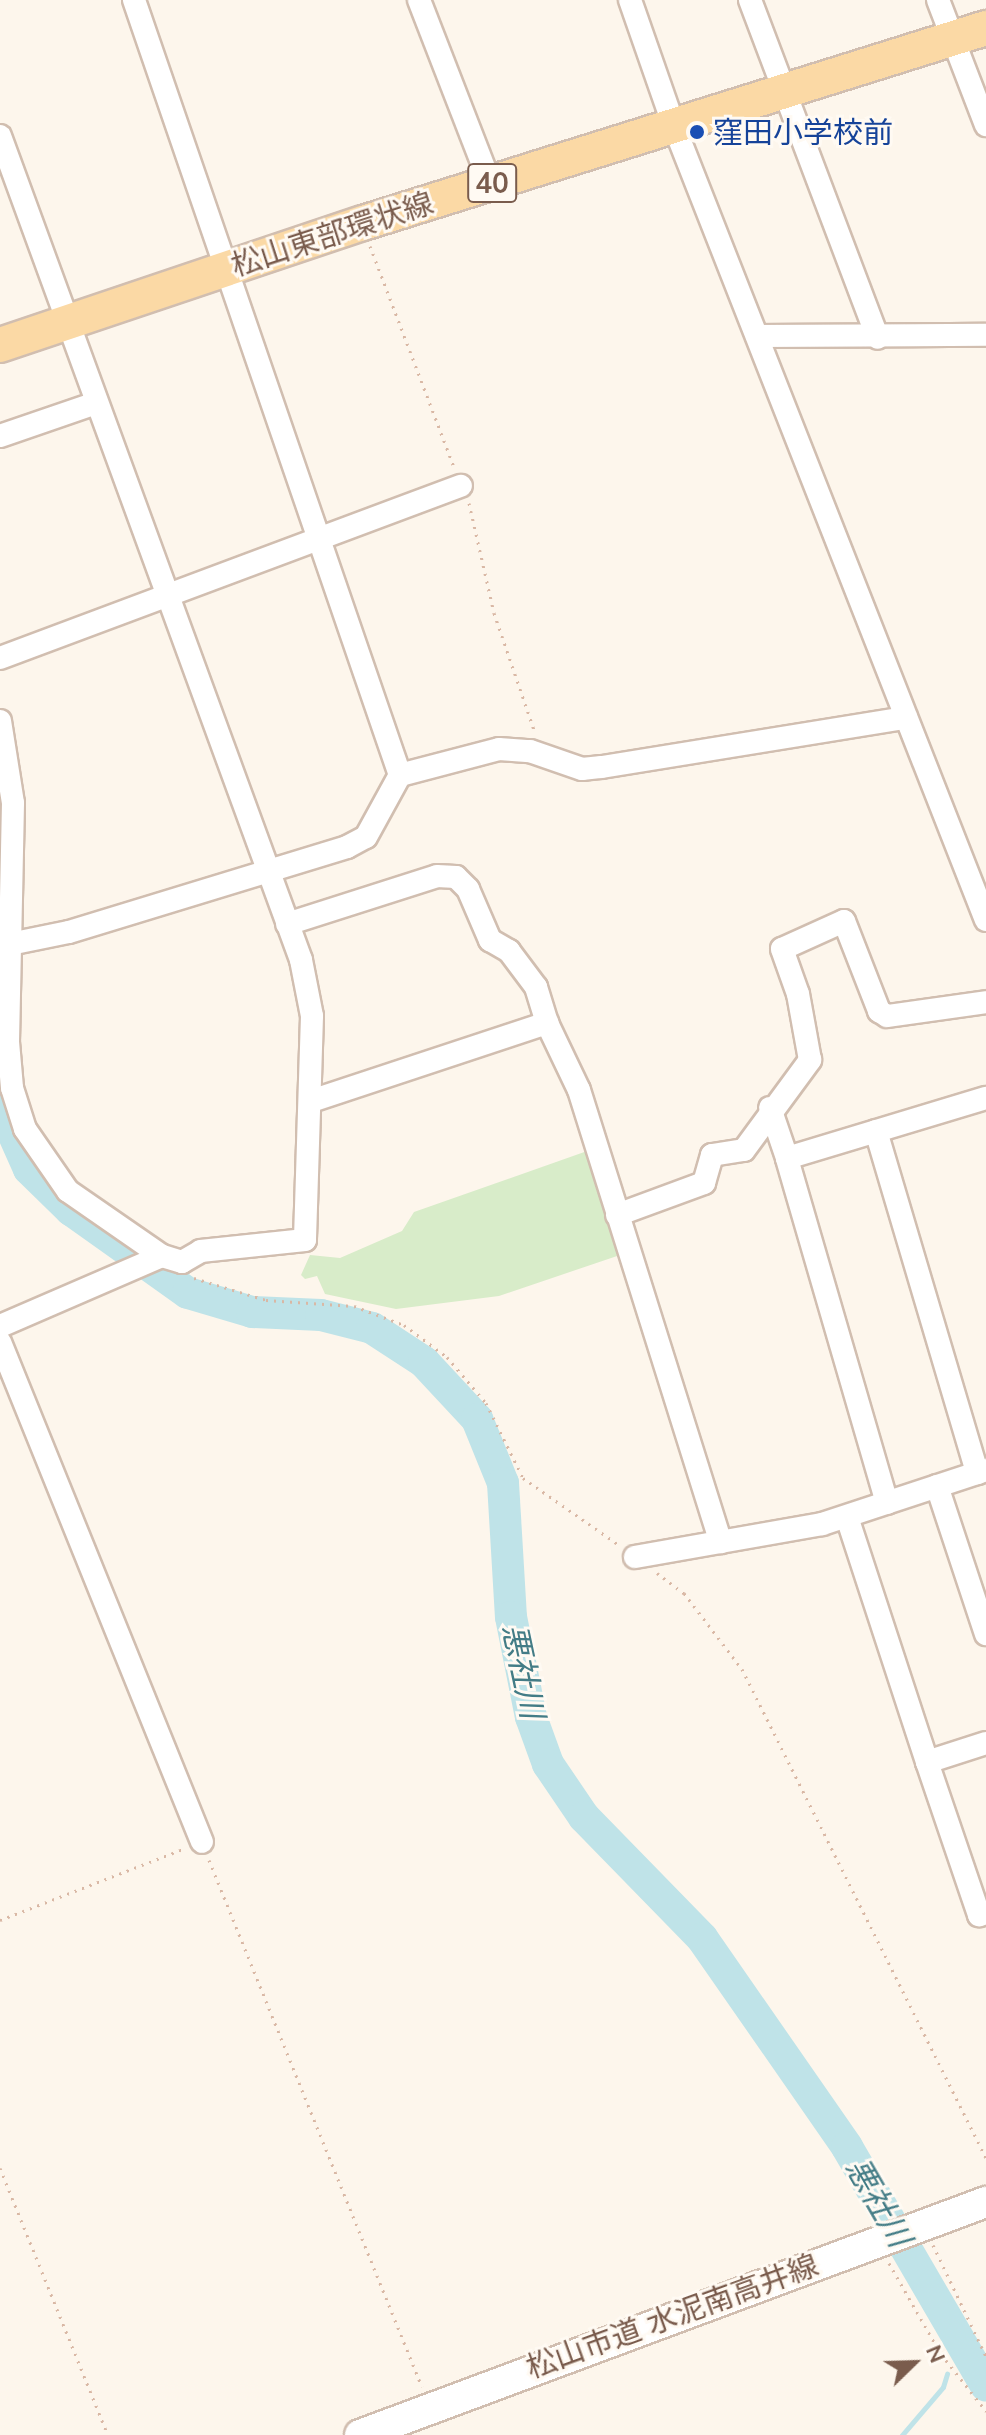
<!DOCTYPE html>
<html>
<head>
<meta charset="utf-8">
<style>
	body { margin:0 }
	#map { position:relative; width:986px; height:2435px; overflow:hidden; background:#fdf6ec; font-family:Mulish,"Noto Sans JP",sans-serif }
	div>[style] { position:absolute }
	.green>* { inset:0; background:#d8ecc9 }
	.stream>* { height:5px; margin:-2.5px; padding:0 2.5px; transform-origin:2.5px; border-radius:2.5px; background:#bfe3e8 }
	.river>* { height:32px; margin:-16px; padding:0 16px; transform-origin:16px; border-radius:16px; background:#bfe3e8 }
	.path>* { height:3px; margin-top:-1.5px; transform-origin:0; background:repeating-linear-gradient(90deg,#d9b8a5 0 2px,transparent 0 8px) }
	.roads { filter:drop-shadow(2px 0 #d1beb0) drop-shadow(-2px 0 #d1beb0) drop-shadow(0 2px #d1beb0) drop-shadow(0 -2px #d1beb0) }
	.street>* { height:22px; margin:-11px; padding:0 11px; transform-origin:11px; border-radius:11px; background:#fff }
	.secondary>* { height:30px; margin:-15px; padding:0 15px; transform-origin:15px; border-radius:15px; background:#fff }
	.primary>* { height:34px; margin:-17px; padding:0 17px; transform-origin:17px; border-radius:17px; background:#fbd9a5 }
	.dots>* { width:22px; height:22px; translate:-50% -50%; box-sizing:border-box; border:4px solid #fffaf3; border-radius:50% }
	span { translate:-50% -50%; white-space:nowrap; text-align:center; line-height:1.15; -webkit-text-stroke:6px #fffaf3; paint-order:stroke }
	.shield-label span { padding:2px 6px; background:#fffaf3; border:2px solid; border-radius:6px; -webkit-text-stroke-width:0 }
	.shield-label { font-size:28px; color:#7a5c4d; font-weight:700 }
	.transit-label { font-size:30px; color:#164399 }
	.left { translate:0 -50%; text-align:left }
	.street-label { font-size:30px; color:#7a5c4d }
	.water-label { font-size:32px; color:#437c86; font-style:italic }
	.north { position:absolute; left:874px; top:2323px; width:80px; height:80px; -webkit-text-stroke:6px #fffaf3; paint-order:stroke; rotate:67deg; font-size:22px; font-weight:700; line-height:32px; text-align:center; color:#7a5c4d }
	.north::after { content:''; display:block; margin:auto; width:28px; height:36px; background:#7a5c4d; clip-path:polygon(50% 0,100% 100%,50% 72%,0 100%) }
</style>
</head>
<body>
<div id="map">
	<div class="green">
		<i style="clip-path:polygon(590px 1150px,623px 1254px,499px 1296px,396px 1309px,325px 1294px,317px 1276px,305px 1279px,301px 1275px,310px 1255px,340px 1258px,402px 1231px,414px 1212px)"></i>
	</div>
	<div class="stream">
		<i style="left:902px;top:2435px;width:63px;rotate:-49.5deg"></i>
		<i style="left:943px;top:2387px;width:14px;rotate:-73deg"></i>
	</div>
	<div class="river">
		<i style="left:0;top:1104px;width:71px;rotate:66deg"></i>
		<i style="left:29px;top:1169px;width:59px;rotate:44.3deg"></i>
		<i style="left:71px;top:1210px;width:143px;rotate:35.4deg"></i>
		<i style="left:188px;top:1293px;width:67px;rotate:16.5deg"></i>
		<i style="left:252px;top:1312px;width:69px;rotate:2.5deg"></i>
		<i style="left:321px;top:1315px;width:53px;rotate:14.3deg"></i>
		<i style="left:372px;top:1328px;width:62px;rotate:33.2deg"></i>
		<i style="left:424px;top:1362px;width:78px;rotate:47.1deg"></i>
		<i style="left:477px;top:1419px;width:69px;rotate:67.9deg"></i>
		<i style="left:503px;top:1483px;width:134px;rotate:86.6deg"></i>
		<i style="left:511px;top:1617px;width:102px;rotate:78.7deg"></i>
		<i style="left:531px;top:1717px;width:50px;rotate:70.1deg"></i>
		<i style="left:548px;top:1764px;width:64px;rotate:55.8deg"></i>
		<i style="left:584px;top:1817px;width:169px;rotate:45.7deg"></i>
		<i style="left:702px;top:1938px;width:254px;rotate:55.2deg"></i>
		<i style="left:847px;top:2147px;width:276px;rotate:59.8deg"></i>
	</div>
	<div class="path">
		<i style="left:370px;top:246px;width:236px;rotate:69.2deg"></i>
		<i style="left:469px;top:503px;width:113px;rotate:77.2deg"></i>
		<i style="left:494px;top:613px;width:124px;rotate:71.1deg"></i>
		<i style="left:194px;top:1278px;width:75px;rotate:17deg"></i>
		<i style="left:266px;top:1300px;width:88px;rotate:3.9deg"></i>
		<i style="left:354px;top:1306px;width:53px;rotate:20.8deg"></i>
		<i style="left:404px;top:1325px;width:54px;rotate:36.7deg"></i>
		<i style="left:447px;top:1357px;width:60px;rotate:49.7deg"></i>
		<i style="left:486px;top:1403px;width:84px;rotate:63.7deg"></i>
		<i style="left:523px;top:1478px;width:117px;rotate:34.9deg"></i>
		<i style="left:657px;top:1573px;width:34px;rotate:37deg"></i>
		<i style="left:684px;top:1593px;width:96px;rotate:52.7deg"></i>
		<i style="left:742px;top:1669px;width:546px;rotate:63.48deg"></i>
		<i style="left:209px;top:1860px;width:568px;rotate:67.99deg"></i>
		<i style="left:0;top:1920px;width:196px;rotate:-21.2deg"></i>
		<i style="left:0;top:2168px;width:288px;rotate:68deg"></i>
		<i style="left:933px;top:2245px;width:123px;rotate:64.5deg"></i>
		<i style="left:889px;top:2263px;width:105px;rotate:60.3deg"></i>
		<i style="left:941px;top:2354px;width:73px;rotate:51.7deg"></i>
	</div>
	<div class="roads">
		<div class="street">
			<i style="left:134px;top:0;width:819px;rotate:71.06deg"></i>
			<i style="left:419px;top:0;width:196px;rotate:68.8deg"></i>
			<i style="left:630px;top:0;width:133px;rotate:70.8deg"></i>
			<i style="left:674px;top:126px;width:853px;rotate:68.55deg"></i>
			<i style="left:750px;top:0;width:361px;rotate:69.3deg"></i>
			<i style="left:938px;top:0;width:134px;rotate:69deg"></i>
			<i style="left:0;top:136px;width:877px;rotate:69.93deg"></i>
			<i style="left:301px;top:960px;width:57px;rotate:78.9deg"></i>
			<i style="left:312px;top:1016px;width:224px;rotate:91.8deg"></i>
			<i style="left:305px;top:1240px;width:105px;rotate:174deg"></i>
			<i style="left:201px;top:1251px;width:22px;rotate:150deg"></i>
			<i style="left:182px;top:1262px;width:21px;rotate:-163deg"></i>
			<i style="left:162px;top:1256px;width:176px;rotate:156.6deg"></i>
			<i style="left:757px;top:336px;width:229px;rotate:-0.3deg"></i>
			<i style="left:0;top:436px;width:102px;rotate:-19deg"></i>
			<i style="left:0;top:658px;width:492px;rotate:-20.5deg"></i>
			<i style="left:0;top:721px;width:83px;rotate:81deg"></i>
			<i style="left:13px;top:803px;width:239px;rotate:91.2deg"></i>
			<i style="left:8px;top:1042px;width:46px;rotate:85deg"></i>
			<i style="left:12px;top:1088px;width:43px;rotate:72.4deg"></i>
			<i style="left:25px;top:1129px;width:75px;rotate:55.3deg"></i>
			<i style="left:68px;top:1191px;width:114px;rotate:34.7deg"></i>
			<i style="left:287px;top:924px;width:157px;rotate:-17.7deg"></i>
			<i style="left:437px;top:876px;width:19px;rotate:3deg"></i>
			<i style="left:456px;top:877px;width:17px;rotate:45deg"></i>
			<i style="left:468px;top:889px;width:56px;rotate:66.7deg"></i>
			<i style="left:490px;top:940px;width:22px;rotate:30deg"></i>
			<i style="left:509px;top:951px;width:45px;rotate:53.1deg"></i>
			<i style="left:536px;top:987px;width:38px;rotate:73deg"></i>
			<i style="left:547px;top:1023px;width:74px;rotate:64.5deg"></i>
			<i style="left:579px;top:1090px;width:474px;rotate:72.6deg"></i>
			<i style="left:0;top:946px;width:70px;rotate:-11.5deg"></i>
			<i style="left:69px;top:932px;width:291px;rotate:-17deg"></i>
			<i style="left:347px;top:847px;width:21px;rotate:-28deg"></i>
			<i style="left:366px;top:837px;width:71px;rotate:-61.3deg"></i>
			<i style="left:400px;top:775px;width:102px;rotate:-14.7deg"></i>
			<i style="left:499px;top:749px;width:31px;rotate:4deg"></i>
			<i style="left:530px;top:751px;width:55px;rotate:19.1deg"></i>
			<i style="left:582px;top:769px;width:20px;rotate:-6deg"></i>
			<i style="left:602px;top:767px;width:308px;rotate:-9.2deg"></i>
			<i style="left:311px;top:1101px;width:249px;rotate:-18.3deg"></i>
			<i style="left:770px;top:1108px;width:53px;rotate:71.2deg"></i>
			<i style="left:876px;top:1131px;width:357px;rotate:73.5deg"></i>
			<i style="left:617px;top:1215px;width:93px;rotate:-20.2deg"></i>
			<i style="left:704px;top:1183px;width:29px;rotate:-74deg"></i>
			<i style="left:712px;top:1155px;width:32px;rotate:-9deg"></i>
			<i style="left:744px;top:1150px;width:112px;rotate:-53.7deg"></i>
			<i style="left:810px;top:1060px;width:67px;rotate:-100.3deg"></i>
			<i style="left:798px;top:994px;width:48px;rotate:-109.6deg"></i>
			<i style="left:782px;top:949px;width:68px;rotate:-24.3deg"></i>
			<i style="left:844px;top:921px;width:97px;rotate:68.7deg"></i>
			<i style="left:879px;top:1011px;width:9px;rotate:32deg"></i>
			<i style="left:887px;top:1016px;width:100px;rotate:-8deg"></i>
			<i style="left:0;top:1342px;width:539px;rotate:68deg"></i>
			<i style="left:937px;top:1486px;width:156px;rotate:71.7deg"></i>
			<i style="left:887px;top:1503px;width:359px;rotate:-106.2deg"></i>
			<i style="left:787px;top:1158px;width:208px;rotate:-16.8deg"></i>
			<i style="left:847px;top:1517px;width:258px;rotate:71.9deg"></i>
			<i style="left:927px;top:1762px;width:62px;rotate:-17.9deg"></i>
			<i style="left:635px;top:1557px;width:190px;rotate:-10deg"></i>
			<i style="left:822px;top:1524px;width:173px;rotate:-18.2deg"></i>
			<i style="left:927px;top:1762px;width:162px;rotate:71.2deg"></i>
			<i style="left:979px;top:1915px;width:7px;rotate:-16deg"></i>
		</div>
		<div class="secondary">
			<i style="left:360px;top:2435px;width:668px;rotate:-20.42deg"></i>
		</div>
		<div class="primary">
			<i style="left:0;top:345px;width:383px;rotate:-18.6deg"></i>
			<i style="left:363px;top:223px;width:653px;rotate:-17.38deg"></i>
		</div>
	</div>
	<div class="dots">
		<i style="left:697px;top:132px;background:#1a4fb4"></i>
	</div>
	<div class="shield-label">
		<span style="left:492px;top:183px">40</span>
	</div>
	<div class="transit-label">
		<span class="left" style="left:713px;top:132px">窪田小学校前</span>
	</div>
	<div class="street-label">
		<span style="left:332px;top:234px;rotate:-18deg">松山東部環状線</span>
		<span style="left:672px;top:2316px;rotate:-20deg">松山市道 水泥南高井線</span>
	</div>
	<div class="water-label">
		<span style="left:524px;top:1671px;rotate:78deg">悪社川</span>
		<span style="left:879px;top:2202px;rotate:60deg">悪社川</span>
	</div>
	<div class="north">N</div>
</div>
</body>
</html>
